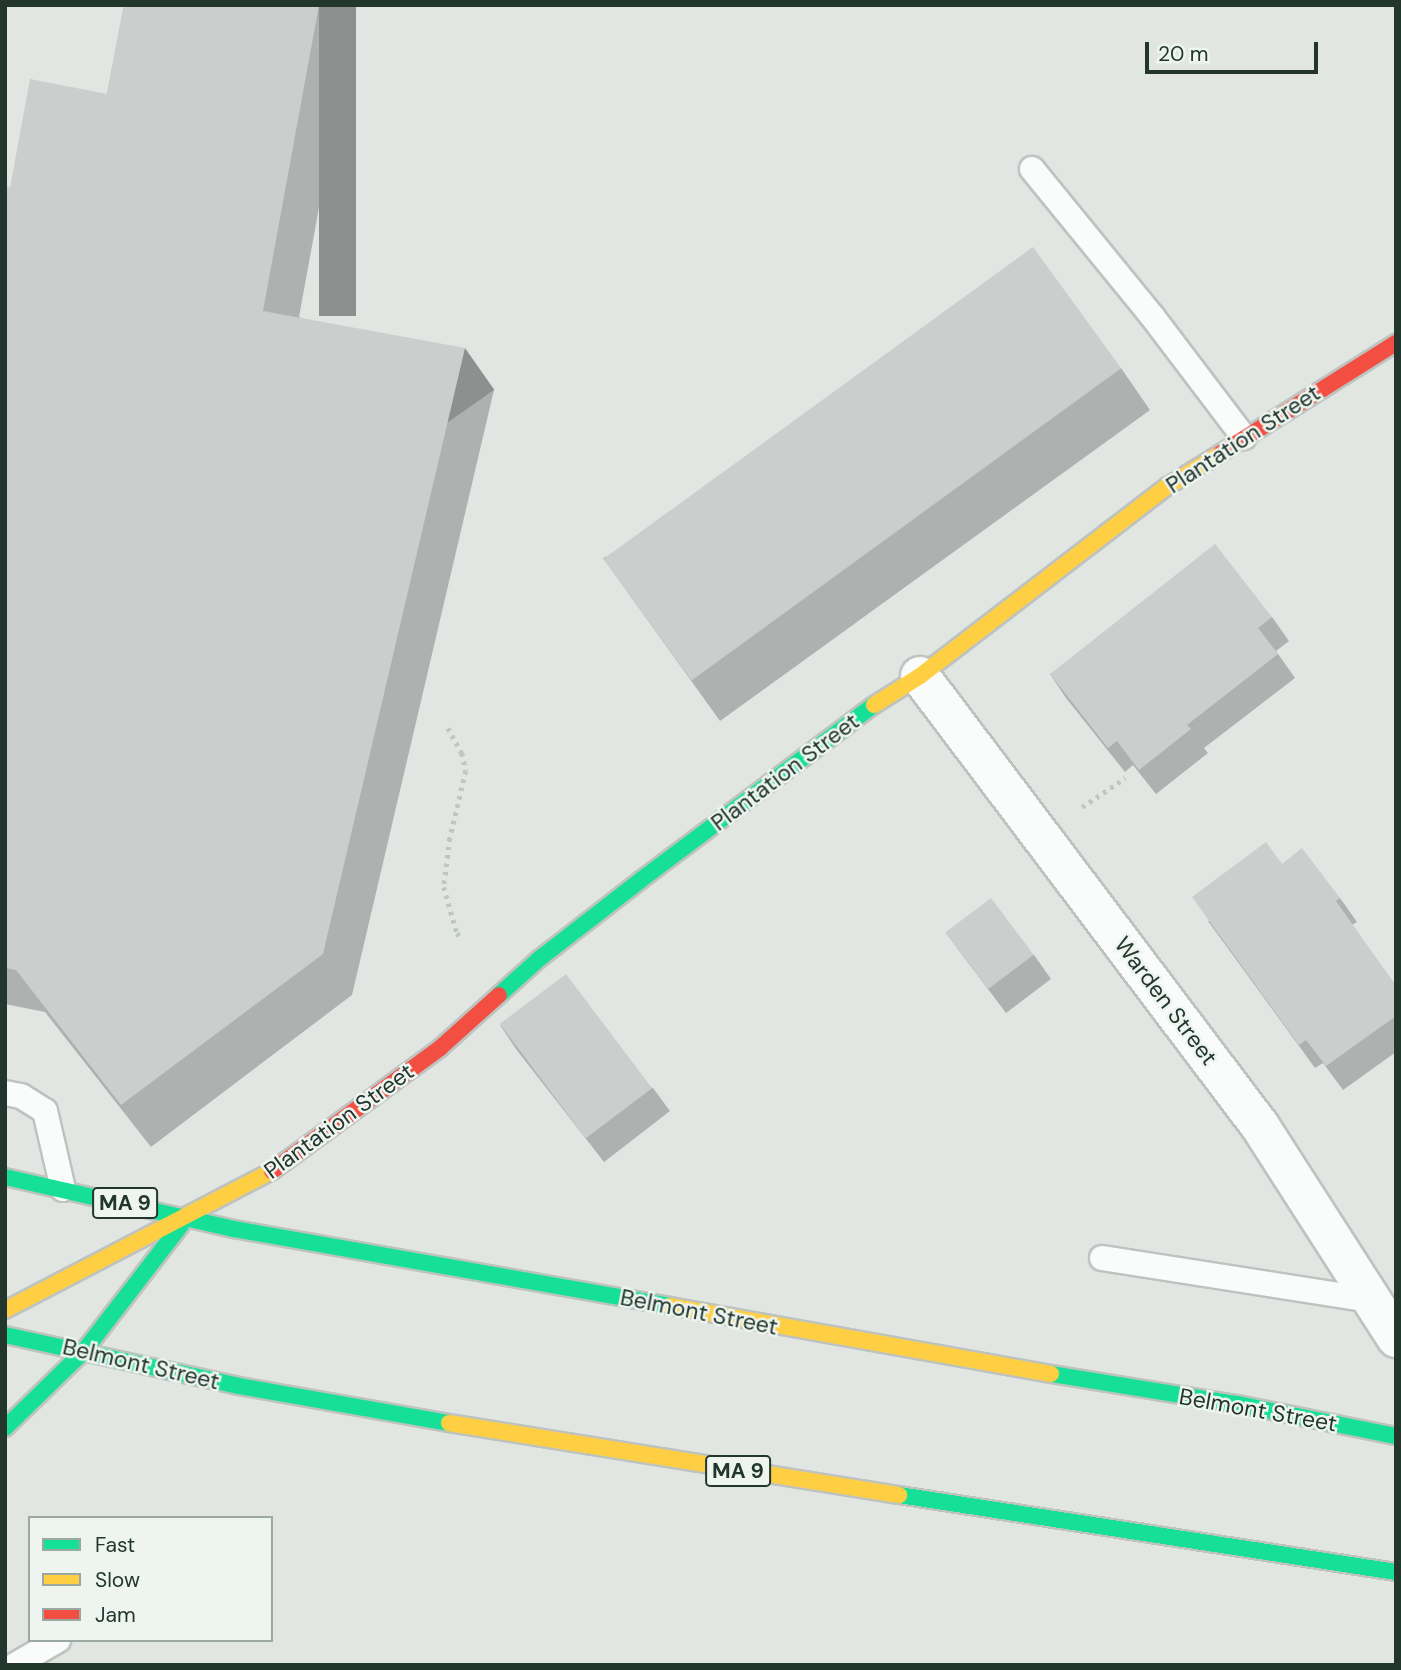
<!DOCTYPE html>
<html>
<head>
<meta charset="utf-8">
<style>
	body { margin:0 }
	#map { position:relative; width:1401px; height:1670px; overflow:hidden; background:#e1e6e3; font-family:"DM Sans",sans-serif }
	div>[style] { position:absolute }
	.path>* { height:4.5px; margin-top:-2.25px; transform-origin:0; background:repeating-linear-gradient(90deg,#bfc7c3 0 3.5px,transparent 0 8.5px) }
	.roads { filter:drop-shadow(2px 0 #bec3c0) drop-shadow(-2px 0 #bec3c0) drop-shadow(0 2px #bec3c0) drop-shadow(0 -2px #bec3c0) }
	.lane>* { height:24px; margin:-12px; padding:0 12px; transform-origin:12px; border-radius:12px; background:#fafbfb }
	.street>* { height:38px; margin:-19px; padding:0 19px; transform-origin:19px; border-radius:19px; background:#fafbfb }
	.fast>* { height:16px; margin:-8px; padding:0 8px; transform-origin:8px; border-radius:8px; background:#16e098 }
	.slow>* { height:16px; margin:-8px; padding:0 8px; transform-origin:8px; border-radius:8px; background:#ffcf43 }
	.jam>* { height:16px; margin:-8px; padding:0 8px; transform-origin:8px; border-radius:8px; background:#f24e42 }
	.wall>* { inset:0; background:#aeb1af }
	.shaded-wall>* { inset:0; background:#8d908f; transform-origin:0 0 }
	.building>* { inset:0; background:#cacecc; transform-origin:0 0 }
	span { translate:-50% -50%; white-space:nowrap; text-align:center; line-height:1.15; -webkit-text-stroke:5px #eef5f1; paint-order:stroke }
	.shield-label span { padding:2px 5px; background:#eef5f1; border:2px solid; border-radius:5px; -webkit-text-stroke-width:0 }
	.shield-label { font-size:21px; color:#22362e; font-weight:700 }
	.street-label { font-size:23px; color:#22362e }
	.frame { position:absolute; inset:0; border:7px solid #22362e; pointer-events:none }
	.legend { position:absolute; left:28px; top:1516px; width:245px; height:126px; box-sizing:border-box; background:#eef5f1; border:2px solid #9ca9a3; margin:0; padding:9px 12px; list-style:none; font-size:21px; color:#22362e }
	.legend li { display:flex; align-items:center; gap:14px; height:35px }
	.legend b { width:35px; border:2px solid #9ca9a3 }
	.scale { position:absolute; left:1145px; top:42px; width:173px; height:32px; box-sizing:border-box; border:4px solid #22362e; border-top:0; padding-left:9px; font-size:21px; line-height:24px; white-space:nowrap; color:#22362e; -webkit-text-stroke:5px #eef5f1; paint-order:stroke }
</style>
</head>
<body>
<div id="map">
	<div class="path">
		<i style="left:448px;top:728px;width:29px;rotate:61deg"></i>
		<i style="left:462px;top:753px;width:18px;rotate:77deg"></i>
		<i style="left:466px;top:771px;width:69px;rotate:103.4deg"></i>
		<i style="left:450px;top:838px;width:49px;rotate:97deg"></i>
		<i style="left:444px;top:887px;width:48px;rotate:74.2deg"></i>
		<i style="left:457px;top:933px;width:8px;rotate:50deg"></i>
		<i style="left:1082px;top:807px;width:52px;rotate:-34deg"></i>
	</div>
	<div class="roads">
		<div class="lane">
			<i style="left:1032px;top:169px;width:190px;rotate:50.8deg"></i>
			<i style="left:1152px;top:316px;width:152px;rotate:52.8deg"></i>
			<i style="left:5px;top:1093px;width:16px;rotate:11deg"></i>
			<i style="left:21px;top:1096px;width:28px;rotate:32deg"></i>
			<i style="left:45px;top:1111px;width:80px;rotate:77deg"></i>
			<i style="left:1102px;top:1258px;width:272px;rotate:8.9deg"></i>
			<i style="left:15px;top:1665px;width:50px;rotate:-30.2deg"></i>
		</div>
		<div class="street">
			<i style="left:920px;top:676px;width:564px;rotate:52.93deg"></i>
			<i style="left:1260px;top:1126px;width:252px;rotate:57.3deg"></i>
		</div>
		<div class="fast">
			<i style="left:499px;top:995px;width:54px;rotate:-42deg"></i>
			<i style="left:539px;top:959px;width:130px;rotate:-37.8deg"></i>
			<i style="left:642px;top:879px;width:290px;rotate:-36.9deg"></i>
			<i style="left:5px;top:1177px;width:235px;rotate:12.8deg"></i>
			<i style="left:234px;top:1229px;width:443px;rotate:10deg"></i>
			<i style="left:5px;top:1335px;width:239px;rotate:12.3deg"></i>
			<i style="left:239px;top:1386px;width:213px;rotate:10deg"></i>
			<i style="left:1051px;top:1374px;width:188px;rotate:9.2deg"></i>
			<i style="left:1237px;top:1404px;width:162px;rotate:11.4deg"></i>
			<i style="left:5px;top:1428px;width:110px;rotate:-44.3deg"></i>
			<i style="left:84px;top:1351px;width:159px;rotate:-52.4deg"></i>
			<i style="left:899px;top:1495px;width:503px;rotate:8.81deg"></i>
		</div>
		<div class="slow">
			<i style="left:874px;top:705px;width:54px;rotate:-32.2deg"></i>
			<i style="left:920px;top:676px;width:312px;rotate:-37.5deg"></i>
			<i style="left:1168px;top:486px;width:62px;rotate:-31.9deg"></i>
			<i style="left:670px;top:1306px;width:387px;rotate:10.1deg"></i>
			<i style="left:5px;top:1310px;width:301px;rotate:-27.5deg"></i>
			<i style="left:449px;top:1423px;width:456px;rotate:9.1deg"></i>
		</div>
		<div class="jam">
			<i style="left:1221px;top:453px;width:207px;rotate:-32.2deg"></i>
			<i style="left:272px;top:1171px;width:208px;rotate:-36.2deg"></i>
			<i style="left:440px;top:1048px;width:79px;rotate:-41.9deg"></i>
		</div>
	</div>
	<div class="wall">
		<i style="clip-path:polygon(124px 5px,356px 5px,299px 317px,494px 390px,352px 995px,151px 1147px,45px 1012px,5px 1004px,5px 187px,10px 188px,107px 94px)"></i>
		<i style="clip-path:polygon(1121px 368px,1150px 410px,720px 721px,603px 558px)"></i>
		<i style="clip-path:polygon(1272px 617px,1289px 641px,1276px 651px,1295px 678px,1204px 748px,1208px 753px,1156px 794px,1133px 765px,1125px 772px,1066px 698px,1050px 674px)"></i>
		<i style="clip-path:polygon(1340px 898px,1357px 922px,1352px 925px,1396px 986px,1396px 1052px,1343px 1090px,1323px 1063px,1315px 1068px,1208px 921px)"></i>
		<i style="clip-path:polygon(946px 933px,1034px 955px,1051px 979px,1006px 1013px,963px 956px)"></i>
		<i style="clip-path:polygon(500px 1025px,653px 1088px,670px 1111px,604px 1162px,516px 1049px)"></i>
	</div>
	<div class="shaded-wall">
		<i style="left:319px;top:5px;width:37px;height:311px"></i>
		<i style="left:465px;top:348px;width:51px;height:622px;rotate:55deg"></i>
	</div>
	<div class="building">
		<i style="clip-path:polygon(124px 5px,319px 5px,263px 311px,465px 348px,323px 954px,121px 1105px,16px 970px,5px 968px,5px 187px,10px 188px,30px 79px,107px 94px)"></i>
		<i style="left:1033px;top:247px;width:150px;height:531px;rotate:54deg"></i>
		<i style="clip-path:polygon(1215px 544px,1272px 617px,1258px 628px,1278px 654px,1187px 725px,1191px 729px,1139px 770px,1117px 741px,1108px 748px,1050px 674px)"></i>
		<i style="clip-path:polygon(1266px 842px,1282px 864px,1302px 848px,1340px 898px,1336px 901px,1396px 986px,1396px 1016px,1326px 1066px,1306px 1040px,1299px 1045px,1192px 897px)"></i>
		<i style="left:991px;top:898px;width:71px;height:57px;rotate:53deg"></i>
		<i style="left:566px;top:974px;width:143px;height:83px;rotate:53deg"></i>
	</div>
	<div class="shield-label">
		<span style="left:125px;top:1203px">MA 9</span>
		<span style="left:738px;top:1471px">MA 9</span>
	</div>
	<div class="street-label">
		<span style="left:1243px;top:439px;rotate:-33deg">Plantation Street</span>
		<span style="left:785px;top:772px;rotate:-37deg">Plantation Street</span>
		<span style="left:1166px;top:1001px;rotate:53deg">Warden Street</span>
		<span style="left:339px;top:1121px;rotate:-36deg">Plantation Street</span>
		<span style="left:699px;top:1312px;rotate:11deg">Belmont Street</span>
		<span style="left:141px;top:1364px;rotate:13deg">Belmont Street</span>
		<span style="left:1258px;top:1410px;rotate:10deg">Belmont Street</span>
	</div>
	<div class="frame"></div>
	<ul class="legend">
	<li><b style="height:9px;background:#16e098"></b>Fast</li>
	<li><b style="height:9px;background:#ffcf43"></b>Slow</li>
	<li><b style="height:9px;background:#f24e42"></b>Jam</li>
	</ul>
	<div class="scale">20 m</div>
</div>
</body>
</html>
